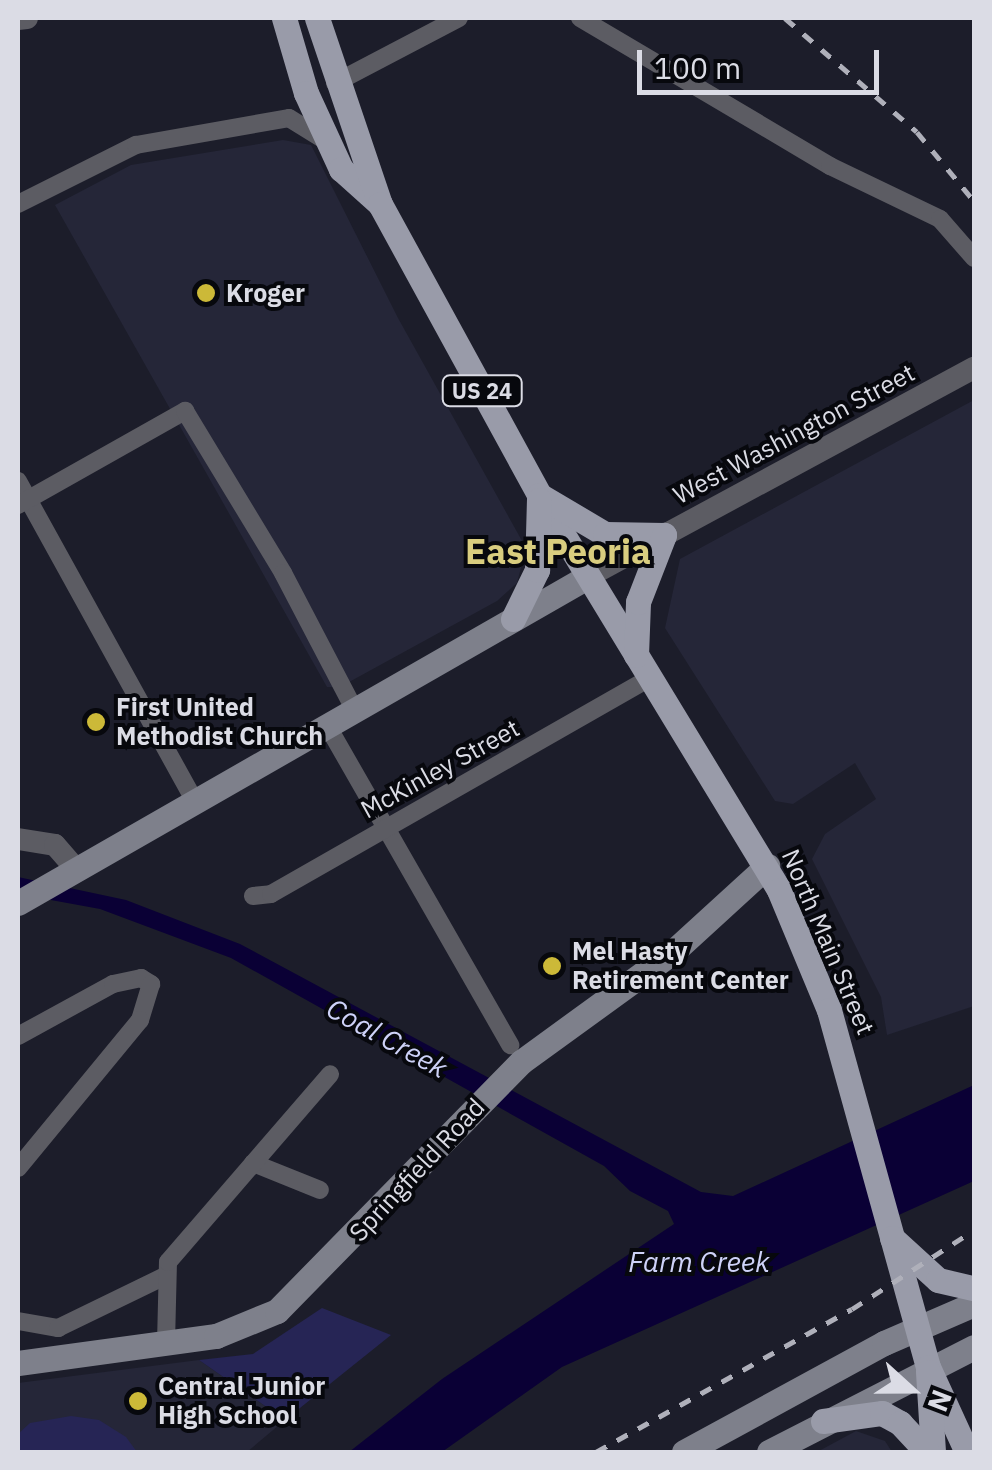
<!DOCTYPE html>
<html>
<head>
<meta charset="utf-8">
<style>
	body { margin:0 }
	#map { position:relative; width:992px; height:1470px; overflow:hidden; background:#1c1d2a; font-family:"IBM Plex Sans",sans-serif }
	div>[style] { position:absolute }
	.built>* { inset:0; background:#252638 }
	.green>* { inset:0; background:#262555 }
	.water>* { inset:0; background:#0a0035 }
	.minor>* { height:18px; margin:-9px; padding:0 9px; transform-origin:9px; border-radius:9px; background:#5c5c63 }
	.tertiary>* { height:22px; margin:-11px; padding:0 11px; transform-origin:11px; border-radius:11px; background:#5c5c63 }
	.secondary>* { height:25px; margin:-12.5px; padding:0 12.5px; transform-origin:12.5px; border-radius:12.5px; background:#7e808b }
	.primary>* { height:25px; margin:-12.5px; padding:0 12.5px; transform-origin:12.5px; border-radius:12.5px; background:#999ba9 }
	.rail>* { height:5px; margin-top:-2.5px; transform-origin:0; background:repeating-linear-gradient(90deg,#afb0ba 0 12px,transparent 0 24px) }
	.dots>* { width:28px; height:28px; translate:-50% -50%; box-sizing:border-box; border:5px solid #07080d; border-radius:50% }
	span { translate:-50% -50%; white-space:nowrap; text-align:center; line-height:1.15; -webkit-text-stroke:8px #07080d; paint-order:stroke }
	.shield-label span { padding:2px 8px; background:#07080d; border:2px solid; border-radius:8px; -webkit-text-stroke-width:0 }
	.shield-label { font-size:22px; color:#dbdce5; font-weight:700 }
	.poi-label { font-size:25px; color:#dbdce5; font-weight:700 }
	.left { translate:0 -50%; text-align:left }
	.street-label { font-size:25px; color:#dbdce5 }
	.water-label { font-size:28px; color:#ced2f8; font-style:italic }
	.district-label { font-size:35px; color:#d9cd7f; font-weight:700 }
	.frame { position:absolute; inset:0; border:20px solid #dbdce5; pointer-events:none }
	.north { position:absolute; left:862px; top:1340px; width:100px; height:100px; -webkit-text-stroke:8px #07080d; paint-order:stroke; rotate:111deg; font-size:28px; font-weight:700; line-height:40px; text-align:center; color:#dbdce5 }
	.north::after { content:''; display:block; margin:auto; width:35px; height:45px; background:#dbdce5; clip-path:polygon(50% 0,100% 100%,50% 72%,0 100%) }
	.scale { position:absolute; left:637px; top:50px; width:242px; height:45px; box-sizing:border-box; border:5px solid #dbdce5; border-top:0; padding-left:12px; font-size:30px; line-height:35px; white-space:nowrap; color:#dbdce5; -webkit-text-stroke:8px #07080d; paint-order:stroke }
</style>
</head>
<body>
<div id="map">
	<div class="built">
		<i style="clip-path:polygon(283px 140px,311px 145px,398px 318px,526px 548px,517px 583px,497px 601px,340px 687px,327px 687px,55px 205px,131px 165px)"></i>
		<i style="clip-path:polygon(974px 400px,974px 1006px,887px 1035px,881px 997px,812px 859px,825px 834px,876px 799px,855px 763px,793px 804px,775px 801px,665px 628px,680px 559px)"></i>
		<i style="clip-path:polygon(199px 1360px,285px 1420px,247px 1452px,18px 1452px,18px 1383px)"></i>
		<i style="clip-path:polygon(856px 1431px,885px 1441px,892px 1452px,817px 1452px)"></i>
	</div>
	<div class="green">
		<i style="clip-path:polygon(322px 1308px,391px 1335px,285px 1420px,199px 1360px,253px 1354px)"></i>
		<i style="clip-path:polygon(71px 1416px,99px 1420px,126px 1437px,137px 1452px,18px 1452px,18px 1434px,30px 1423px)"></i>
	</div>
	<div class="water">
		<i style="clip-path:polygon(18px 877px,126px 900px,240px 944px,701px 1192px,733px 1196px,974px 1085px,974px 1181px,562px 1367px,442px 1452px,349px 1452px,442px 1379px,674px 1224px,668px 1211px,630px 1191px,604px 1166px,231px 958px,100px 909px,18px 894px)"></i>
	</div>
	<div class="minor">
		<i style="left:580px;top:18px;width:291px;rotate:30.6deg"></i>
		<i style="left:830px;top:166px;width:122px;rotate:25.7deg"></i>
		<i style="left:940px;top:219px;width:52px;rotate:48.9deg"></i>
		<i style="left:335px;top:83px;width:140px;rotate:-27.7deg"></i>
		<i style="left:18px;top:204px;width:132px;rotate:-26.6deg"></i>
		<i style="left:136px;top:145px;width:155px;rotate:-10deg"></i>
		<i style="left:289px;top:118px;width:40px;rotate:32deg"></i>
		<i style="left:18px;top:481px;width:368px;rotate:61.1deg"></i>
		<i style="left:18px;top:505px;width:192px;rotate:-29.4deg"></i>
		<i style="left:185px;top:411px;width:189px;rotate:58.8deg"></i>
		<i style="left:283px;top:573px;width:153px;rotate:62.4deg"></i>
		<i style="left:327px;top:725px;width:369px;rotate:60.2deg"></i>
		<i style="left:253px;top:896px;width:18px;rotate:-6deg"></i>
		<i style="left:271px;top:894px;width:436px;rotate:-29.7deg"></i>
		<i style="left:18px;top:1036px;width:108px;rotate:-28.7deg"></i>
		<i style="left:113px;top:984px;width:29px;rotate:-12deg"></i>
		<i style="left:141px;top:978px;width:12px;rotate:31deg"></i>
		<i style="left:151px;top:984px;width:38px;rotate:107deg"></i>
		<i style="left:140px;top:1020px;width:192px;rotate:129.5deg"></i>
		<i style="left:253px;top:1163px;width:72px;rotate:21.9deg"></i>
		<i style="left:18px;top:1321px;width:41px;rotate:9.9deg"></i>
		<i style="left:58px;top:1328px;width:117px;rotate:-25.9deg"></i>
		<i style="left:166px;top:1343px;width:81px;rotate:-88.6deg"></i>
		<i style="left:168px;top:1262px;width:248px;rotate:-49.2deg"></i>
	</div>
	<div class="tertiary">
		<i style="left:18px;top:19px;width:9px;rotate:-6deg"></i>
		<i style="left:587px;top:577px;width:440px;rotate:-28.4deg"></i>
		<i style="left:18px;top:839px;width:37px;rotate:9deg"></i>
		<i style="left:55px;top:845px;width:33px;rotate:49deg"></i>
	</div>
	<div class="secondary">
		<i style="left:18px;top:903px;width:656px;rotate:-29.81deg"></i>
		<i style="left:18px;top:1363px;width:200px;rotate:-7.8deg"></i>
		<i style="left:216px;top:1336px;width:66px;rotate:-22.3deg"></i>
		<i style="left:277px;top:1311px;width:349px;rotate:-45.6deg"></i>
		<i style="left:521px;top:1062px;width:190px;rotate:-36deg"></i>
		<i style="left:675px;top:950px;width:125px;rotate:-42.4deg"></i>
		<i style="left:684px;top:1452px;width:228px;rotate:-28.6deg"></i>
		<i style="left:884px;top:1343px;width:98px;rotate:-23.4deg"></i>
		<i style="left:769px;top:1452px;width:230px;rotate:-27.1deg"></i>
	</div>
	<div class="primary">
		<i style="left:284px;top:18px;width:78px;rotate:73.7deg"></i>
		<i style="left:306px;top:93px;width:84px;rotate:65.3deg"></i>
		<i style="left:341px;top:169px;width:52px;rotate:41.9deg"></i>
		<i style="left:317px;top:18px;width:196px;rotate:71.3deg"></i>
		<i style="left:380px;top:204px;width:332px;rotate:61.3deg"></i>
		<i style="left:539px;top:495px;width:462px;rotate:58.7deg"></i>
		<i style="left:779px;top:890px;width:130px;rotate:67.4deg"></i>
		<i style="left:829px;top:1010px;width:370px;rotate:74.5deg"></i>
		<i style="left:928px;top:1367px;width:94px;rotate:65.4deg"></i>
		<i style="left:539px;top:495px;width:77px;rotate:30.6deg"></i>
		<i style="left:605px;top:534px;width:59px;rotate:1deg"></i>
		<i style="left:513px;top:619px;width:55px;rotate:-63.9deg"></i>
		<i style="left:537px;top:570px;width:70px;rotate:-88.4deg"></i>
		<i style="left:636px;top:655px;width:53px;rotate:-87.8deg"></i>
		<i style="left:638px;top:602px;width:72px;rotate:-68.8deg"></i>
		<i style="left:892px;top:1238px;width:62px;rotate:42.4deg"></i>
		<i style="left:938px;top:1280px;width:37px;rotate:13deg"></i>
		<i style="left:928px;top:1372px;width:80px;rotate:86.4deg"></i>
		<i style="left:823px;top:1421px;width:60px;rotate:-7.7deg"></i>
		<i style="left:882px;top:1413px;width:21px;rotate:29deg"></i>
		<i style="left:900px;top:1423px;width:40px;rotate:47deg"></i>
	</div>
	<div class="rail">
		<i style="left:785px;top:18px;width:174px;rotate:40.8deg"></i>
		<i style="left:917px;top:132px;width:89px;rotate:50.4deg"></i>
		<i style="left:596px;top:1452px;width:293px;rotate:-29.2deg"></i>
		<i style="left:852px;top:1309px;width:145px;rotate:-32.9deg"></i>
	</div>
	<div class="dots">
		<i style="left:206px;top:293px;background:#ccb938"></i>
		<i style="left:96px;top:722px;background:#ccb938"></i>
		<i style="left:552px;top:966px;background:#ccb938"></i>
		<i style="left:138px;top:1401px;background:#ccb938"></i>
	</div>
	<div class="shield-label">
		<span style="left:482px;top:391px">US 24</span>
	</div>
	<div class="poi-label">
		<span class="left" style="left:226px;top:293px">Kroger</span>
		<span class="left" style="left:116px;top:722px">First United<br>Methodist Church</span>
		<span class="left" style="left:572px;top:966px">Mel Hasty<br>Retirement Center</span>
		<span class="left" style="left:158px;top:1401px">Central Junior<br>High School</span>
	</div>
	<div class="street-label">
		<span style="left:794px;top:434px;rotate:-28deg">West Washington Street</span>
		<span style="left:440px;top:769px;rotate:-29deg">McKinley Street</span>
		<span style="left:828px;top:942px;rotate:67deg">North Main Street</span>
		<span style="left:417px;top:1170px;rotate:-47deg">Springfield Road</span>
	</div>
	<div class="water-label">
		<span style="left:387px;top:1038px;rotate:29deg">Coal Creek</span>
		<span style="left:699px;top:1262px">Farm Creek</span>
	</div>
	<div class="district-label">
		<span style="left:558px;top:551px">East Peoria</span>
	</div>
	<div class="frame"></div>
	<div class="north">N</div>
	<div class="scale">100 m</div>
</div>
</body>
</html>
